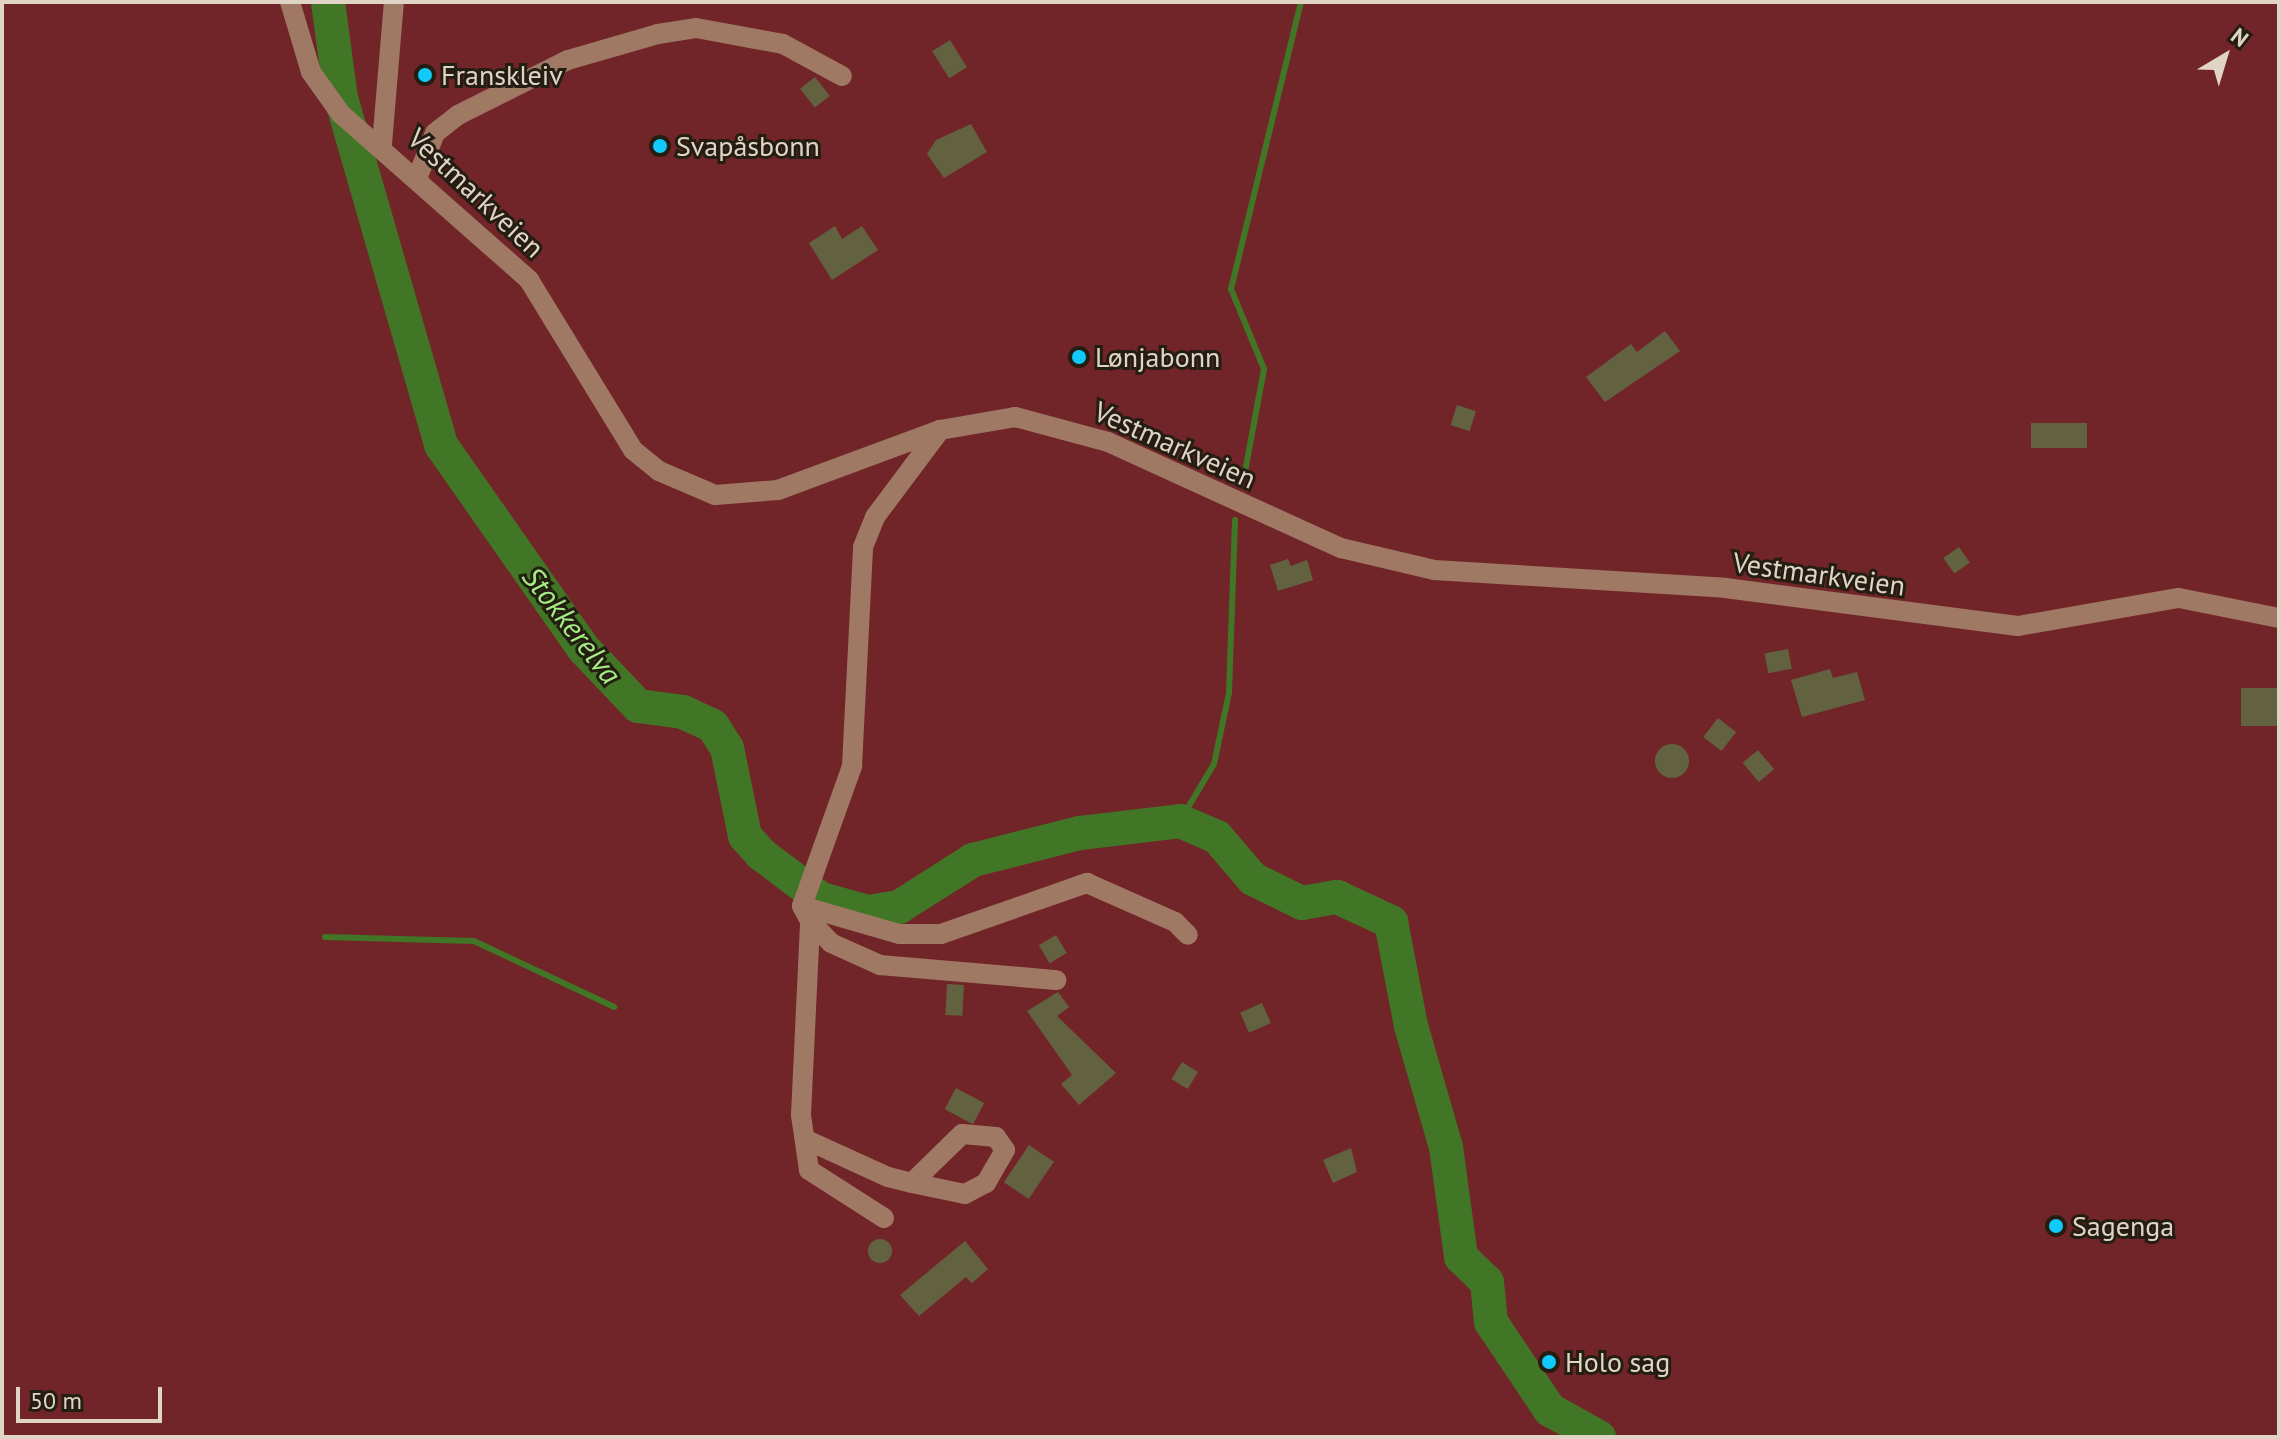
<!DOCTYPE html>
<html>
<head>
<meta charset="utf-8">
<style>
	body { margin:0 }
	#map { position:relative; width:2281px; height:1439px; overflow:hidden; background:#443417; font-family:"PT Sans",sans-serif }
	div>[style] { position:absolute }
	.green>* { inset:0; background:#722528; transform-origin:0 0 }
	.stream>* { height:6px; margin:-3px; padding:0 3px; transform-origin:3px; border-radius:3px; background:#417626 }
	.river>* { height:34px; margin:-17px; padding:0 17px; transform-origin:17px; border-radius:17px; background:#417626 }
	.building>* { inset:0; background:#626241; transform-origin:0 0 }
	.round { border-radius:50% }
	.minor>* { height:20px; margin:-10px; padding:0 10px; transform-origin:10px; border-radius:10px; background:#9f7963 }
	.dots>* { width:22px; height:22px; translate:-50% -50%; box-sizing:border-box; border:4px solid #241d11; border-radius:50% }
	span { translate:-50% -50%; white-space:nowrap; text-align:center; line-height:1.15; -webkit-text-stroke:6px #241d11; paint-order:stroke }
	.poi-label { font-size:28px; color:#e0d5c5 }
	.left { translate:0 -50%; text-align:left }
	.street-label { font-size:28px; color:#e0d5c5 }
	.water-label { font-size:30px; color:#a4ee84; font-style:italic }
	.frame { position:absolute; inset:0; border:4px solid #e0d5c5; pointer-events:none }
	.north { position:absolute; left:2185px; top:16px; width:80px; height:80px; -webkit-text-stroke:6px #241d11; paint-order:stroke; rotate:38deg; font-size:22px; font-weight:700; line-height:32px; text-align:center; color:#e0d5c5 }
	.north::after { content:''; display:block; margin:auto; width:28px; height:36px; background:#e0d5c5; clip-path:polygon(50% 0,100% 100%,50% 72%,0 100%) }
	.scale { position:absolute; left:16px; top:1387px; width:146px; height:36px; box-sizing:border-box; border:4px solid #e0d5c5; border-top:0; padding-left:10px; font-size:24px; line-height:28px; white-space:nowrap; color:#e0d5c5; -webkit-text-stroke:6px #241d11; paint-order:stroke }
</style>
</head>
<body>
<div id="map">
	<div class="green">
		<i style="left:2px;top:2px;width:2277px;height:1435px"></i>
	</div>
	<div class="stream">
		<i style="left:1244px;top:477px;width:110px;rotate:-79.5deg"></i>
		<i style="left:1264px;top:369px;width:87px;rotate:-112.4deg"></i>
		<i style="left:1231px;top:289px;width:295px;rotate:-76.3deg"></i>
		<i style="left:1180px;top:821px;width:66px;rotate:-59.2deg"></i>
		<i style="left:1214px;top:764px;width:73px;rotate:-78.1deg"></i>
		<i style="left:1229px;top:693px;width:173px;rotate:-88deg"></i>
		<i style="left:325px;top:937px;width:149px;rotate:1.5deg"></i>
		<i style="left:474px;top:941px;width:155px;rotate:25.2deg"></i>
	</div>
	<div class="river">
		<i style="left:328px;top:2px;width:97px;rotate:82.3deg"></i>
		<i style="left:341px;top:98px;width:361px;rotate:73.9deg"></i>
		<i style="left:441px;top:445px;width:248px;rotate:55deg"></i>
		<i style="left:583px;top:648px;width:80px;rotate:46.5deg"></i>
		<i style="left:638px;top:706px;width:45px;rotate:7.6deg"></i>
		<i style="left:683px;top:712px;width:33px;rotate:25deg"></i>
		<i style="left:713px;top:726px;width:26px;rotate:58deg"></i>
		<i style="left:727px;top:748px;width:90px;rotate:78.4deg"></i>
		<i style="left:745px;top:836px;width:24px;rotate:48deg"></i>
		<i style="left:761px;top:854px;width:75px;rotate:36.9deg"></i>
		<i style="left:821px;top:899px;width:49px;rotate:15.5deg"></i>
		<i style="left:868px;top:912px;width:31px;rotate:-9deg"></i>
		<i style="left:899px;top:907px;width:88px;rotate:-32.4deg"></i>
		<i style="left:973px;top:860px;width:110px;rotate:-14.2deg"></i>
		<i style="left:1080px;top:833px;width:101px;rotate:-6.8deg"></i>
		<i style="left:1180px;top:821px;width:40px;rotate:23.4deg"></i>
		<i style="left:1217px;top:837px;width:55px;rotate:49.4deg"></i>
		<i style="left:1253px;top:879px;width:55px;rotate:26.1deg"></i>
		<i style="left:1302px;top:903px;width:36px;rotate:-10deg"></i>
		<i style="left:1337px;top:897px;width:60px;rotate:24.8deg"></i>
		<i style="left:1391px;top:922px;width:106px;rotate:79.1deg"></i>
		<i style="left:1411px;top:1026px;width:126px;rotate:73.9deg"></i>
		<i style="left:1446px;top:1147px;width:111px;rotate:82.2deg"></i>
		<i style="left:1461px;top:1257px;width:36px;rotate:44deg"></i>
		<i style="left:1487px;top:1282px;width:40px;rotate:84.3deg"></i>
		<i style="left:1491px;top:1322px;width:106px;rotate:56.2deg"></i>
		<i style="left:1550px;top:1410px;width:56px;rotate:28.9deg"></i>
	</div>
	<div class="building">
		<i style="left:950px;top:40px;width:32px;height:21px;rotate:58deg"></i>
		<i style="left:815px;top:77px;width:24px;height:19px;rotate:52deg"></i>
		<i style="clip-path:polygon(971px 124px,987px 152px,944px 178px,927px 154px,936px 140px)"></i>
		<i style="clip-path:polygon(835px 226px,842px 239px,862px 226px,878px 250px,832px 280px,809px 243px)"></i>
		<i style="clip-path:polygon(1665px 331px,1680px 351px,1605px 402px,1586px 377px,1631px 344px,1637px 352px)"></i>
		<i style="left:1457px;top:405px;width:20px;height:21px;rotate:18deg"></i>
		<i style="left:2087px;top:423px;width:25px;height:56px;rotate:90deg"></i>
		<i style="left:1959px;top:547px;width:19px;height:19px;rotate:55deg"></i>
		<i style="clip-path:polygon(1288px 559px,1291px 566px,1307px 560px,1313px 580px,1278px 591px,1270px 565px)"></i>
		<i style="left:1788px;top:649px;width:20px;height:24px;rotate:79deg"></i>
		<i style="clip-path:polygon(1830px 669px,1833px 678px,1857px 672px,1865px 700px,1802px 717px,1791px 680px)"></i>
		<i style="left:2241px;top:688px;width:38px;height:38px"></i>
		<i style="left:1718px;top:718px;width:23px;height:24px;rotate:38deg"></i>
		<i class="round" style="left:1655px;top:744px;width:34px;height:34px"></i>
		<i style="left:1758px;top:750px;width:25px;height:20px;rotate:50deg"></i>
		<i style="left:1056px;top:935px;width:21px;height:20px;rotate:59deg"></i>
		<i style="left:947px;top:984px;width:17px;height:31px;rotate:3deg"></i>
		<i style="clip-path:polygon(1058px 992px,1069px 1007px,1057px 1016px,1116px 1073px,1079px 1105px,1061px 1084px,1072px 1075px,1027px 1011px)"></i>
		<i style="left:1262px;top:1003px;width:22px;height:24px;rotate:66deg"></i>
		<i style="left:1182px;top:1062px;width:19px;height:20px;rotate:32deg"></i>
		<i style="left:956px;top:1088px;width:32px;height:24px;rotate:28deg"></i>
		<i style="left:1029px;top:1145px;width:30px;height:45px;rotate:34deg"></i>
		<i style="clip-path:polygon(1351px 1148px,1357px 1172px,1333px 1183px,1323px 1160px)"></i>
		<i class="round" style="left:868px;top:1239px;width:24px;height:24px"></i>
		<i style="clip-path:polygon(965px 1241px,988px 1269px,972px 1283px,966px 1277px,919px 1316px,900px 1295px)"></i>
	</div>
	<div class="minor">
		<i style="left:290px;top:2px;width:73px;rotate:73.3deg"></i>
		<i style="left:311px;top:72px;width:52px;rotate:54.5deg"></i>
		<i style="left:341px;top:114px;width:251px;rotate:41.4deg"></i>
		<i style="left:529px;top:280px;width:199px;rotate:58.5deg"></i>
		<i style="left:633px;top:450px;width:33px;rotate:39deg"></i>
		<i style="left:659px;top:471px;width:61px;rotate:23.2deg"></i>
		<i style="left:715px;top:495px;width:63px;rotate:-4.5deg"></i>
		<i style="left:778px;top:490px;width:173px;rotate:-20.3deg"></i>
		<i style="left:940px;top:430px;width:76px;rotate:-9.8deg"></i>
		<i style="left:1015px;top:417px;width:96px;rotate:15deg"></i>
		<i style="left:1108px;top:442px;width:256px;rotate:24.5deg"></i>
		<i style="left:1341px;top:548px;width:96px;rotate:13.3deg"></i>
		<i style="left:1434px;top:570px;width:292px;rotate:3.5deg"></i>
		<i style="left:1725px;top:588px;width:295px;rotate:7.4deg"></i>
		<i style="left:2018px;top:626px;width:163px;rotate:-9.9deg"></i>
		<i style="left:2179px;top:598px;width:102px;rotate:11.3deg"></i>
		<i style="left:382px;top:144px;width:143px;rotate:-85.2deg"></i>
		<i style="left:418px;top:176px;width:46px;rotate:-68.4deg"></i>
		<i style="left:435px;top:133px;width:29px;rotate:-38deg"></i>
		<i style="left:458px;top:115px;width:123px;rotate:-26.6deg"></i>
		<i style="left:568px;top:60px;width:94px;rotate:-16.1deg"></i>
		<i style="left:658px;top:34px;width:38px;rotate:-9deg"></i>
		<i style="left:696px;top:28px;width:88px;rotate:10.4deg"></i>
		<i style="left:783px;top:44px;width:67px;rotate:28.5deg"></i>
		<i style="left:802px;top:906px;width:101px;rotate:16.1deg"></i>
		<i style="left:899px;top:934px;width:42px"></i>
		<i style="left:941px;top:934px;width:155px;rotate:-19.3deg"></i>
		<i style="left:1087px;top:883px;width:96px;rotate:23.9deg"></i>
		<i style="left:1175px;top:922px;width:18px;rotate:45deg"></i>
		<i style="left:810px;top:921px;width:30px;rotate:46deg"></i>
		<i style="left:831px;top:943px;width:54px;rotate:24.2deg"></i>
		<i style="left:880px;top:965px;width:177px;rotate:4.9deg"></i>
		<i style="left:809px;top:1141px;width:87px;rotate:24.5deg"></i>
		<i style="left:888px;top:1177px;width:25px;rotate:14deg"></i>
		<i style="left:912px;top:1183px;width:54px;rotate:11.7deg"></i>
		<i style="left:965px;top:1194px;width:24px;rotate:-28deg"></i>
		<i style="left:986px;top:1183px;width:38px;rotate:-60deg"></i>
		<i style="left:1005px;top:1150px;width:16px;rotate:-125deg"></i>
		<i style="left:996px;top:1137px;width:34px;rotate:-175deg"></i>
		<i style="left:962px;top:1134px;width:70px;rotate:135.6deg"></i>
		<i style="left:884px;top:1218px;width:89px;rotate:-147.4deg"></i>
		<i style="left:809px;top:1170px;width:56px;rotate:-98.3deg"></i>
		<i style="left:801px;top:1115px;width:194px;rotate:-87.3deg"></i>
		<i style="left:810px;top:921px;width:17px;rotate:-118deg"></i>
		<i style="left:802px;top:906px;width:149px;rotate:-70.3deg"></i>
		<i style="left:852px;top:766px;width:219px;rotate:-87.1deg"></i>
		<i style="left:863px;top:547px;width:32px;rotate:-68deg"></i>
		<i style="left:875px;top:517px;width:109px;rotate:-53.2deg"></i>
	</div>
	<div class="dots">
		<i style="left:425px;top:75px;background:#0fcafa"></i>
		<i style="left:660px;top:146px;background:#0fcafa"></i>
		<i style="left:1079px;top:357px;background:#0fcafa"></i>
		<i style="left:2056px;top:1226px;background:#0fcafa"></i>
		<i style="left:1549px;top:1362px;background:#0fcafa"></i>
	</div>
	<div class="poi-label">
		<span class="left" style="left:441px;top:75px">Franskleiv</span>
		<span class="left" style="left:676px;top:146px">Svapåsbonn</span>
		<span class="left" style="left:1095px;top:357px">Lønjabonn</span>
		<span class="left" style="left:2072px;top:1226px">Sagenga</span>
		<span class="left" style="left:1565px;top:1362px">Holo sag</span>
	</div>
	<div class="street-label">
		<span style="left:476px;top:193px;rotate:43deg">Vestmarkveien</span>
		<span style="left:1175px;top:445px;rotate:24deg">Vestmarkveien</span>
		<span style="left:1819px;top:574px;rotate:8deg">Vestmarkveien</span>
	</div>
	<div class="water-label">
		<span style="left:572px;top:625px;rotate:52deg">Stokkerelva</span>
	</div>
	<div class="frame"></div>
	<div class="north">N</div>
	<div class="scale">50 m</div>
</div>
</body>
</html>
